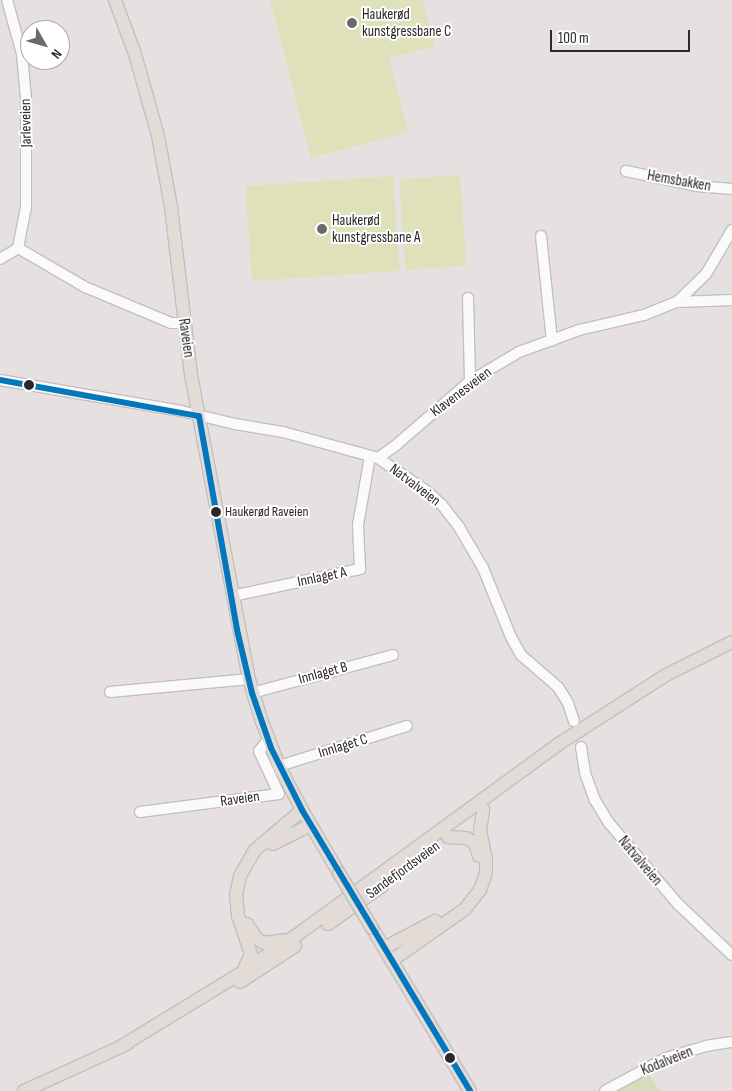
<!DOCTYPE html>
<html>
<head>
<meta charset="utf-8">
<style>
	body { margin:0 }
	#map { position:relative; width:732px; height:1091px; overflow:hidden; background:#e6e1e0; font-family:"Sofia Sans Condensed",sans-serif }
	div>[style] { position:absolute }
	.green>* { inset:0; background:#d4debc }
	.pitch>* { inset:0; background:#dfe1ba; transform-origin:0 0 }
	.roads { filter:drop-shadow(1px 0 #c1c0c0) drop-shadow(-1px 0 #c1c0c0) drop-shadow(0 1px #c1c0c0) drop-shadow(0 -1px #c1c0c0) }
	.minor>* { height:10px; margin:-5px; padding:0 5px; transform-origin:5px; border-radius:5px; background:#fbfafa }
	.major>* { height:12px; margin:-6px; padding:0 6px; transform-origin:6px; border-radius:6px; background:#e3dbd5 }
	.bridges { filter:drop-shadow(1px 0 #bfbebd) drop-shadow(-1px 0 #bfbebd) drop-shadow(0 1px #bfbebd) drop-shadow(0 -1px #bfbebd) }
	.major-bridge>* { height:12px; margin:-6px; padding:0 6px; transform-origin:6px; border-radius:6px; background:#e3dbd5 }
	.bus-1>* { height:6px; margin:-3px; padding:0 3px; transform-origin:3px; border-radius:3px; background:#0277bd }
	.dots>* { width:14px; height:14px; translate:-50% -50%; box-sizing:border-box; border:2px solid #fff; border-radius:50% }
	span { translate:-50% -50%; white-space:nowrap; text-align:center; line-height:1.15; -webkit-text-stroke:4px #fff; paint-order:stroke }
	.bus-label { font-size:14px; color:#292929 }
	.left { translate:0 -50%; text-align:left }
	.poi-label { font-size:15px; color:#292929 }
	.street-label { font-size:15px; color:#292929 }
	.north { position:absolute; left:20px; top:20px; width:50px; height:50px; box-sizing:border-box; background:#fff; border:1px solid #a9a9a9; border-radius:50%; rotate:128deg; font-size:14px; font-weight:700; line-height:20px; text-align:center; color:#292929 }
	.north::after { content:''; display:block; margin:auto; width:18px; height:22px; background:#6b6969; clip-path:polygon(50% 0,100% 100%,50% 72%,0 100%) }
	.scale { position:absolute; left:550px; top:30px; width:140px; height:22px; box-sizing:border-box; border:2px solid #292929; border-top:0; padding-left:6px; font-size:15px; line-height:18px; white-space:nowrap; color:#292929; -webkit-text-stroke:4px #fff; paint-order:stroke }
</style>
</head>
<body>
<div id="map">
	<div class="green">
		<i style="clip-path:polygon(649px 1075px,660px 1091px,617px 1091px,642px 1077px)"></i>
	</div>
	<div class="pitch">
		<i style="clip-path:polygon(270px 0,423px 0,435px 46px,389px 58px,408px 132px,311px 158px)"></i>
		<i style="left:460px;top:175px;width:91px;height:61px;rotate:86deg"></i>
		<i style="left:393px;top:176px;width:95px;height:148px;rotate:86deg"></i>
	</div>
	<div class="roads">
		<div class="minor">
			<i style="left:626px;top:171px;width:73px;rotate:11.9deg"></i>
			<i style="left:697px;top:186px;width:35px;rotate:5deg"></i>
			<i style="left:541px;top:236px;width:105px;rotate:84deg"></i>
			<i style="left:18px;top:248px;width:78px;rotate:30.2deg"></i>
			<i style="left:85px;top:287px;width:93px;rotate:22.7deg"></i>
			<i style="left:171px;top:323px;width:13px"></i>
			<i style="left:0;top:259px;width:21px;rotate:-31deg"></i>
			<i style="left:18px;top:248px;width:42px;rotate:-79deg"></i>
			<i style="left:26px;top:207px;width:108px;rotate:-90deg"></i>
			<i style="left:26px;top:99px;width:45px;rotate:-95.1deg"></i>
			<i style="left:22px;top:54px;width:56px;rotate:-105.5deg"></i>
			<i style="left:468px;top:298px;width:83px;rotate:88.6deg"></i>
			<i style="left:677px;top:302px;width:40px;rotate:-44deg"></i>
			<i style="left:706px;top:274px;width:51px;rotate:-59.4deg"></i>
			<i style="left:0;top:380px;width:184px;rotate:9.7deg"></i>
			<i style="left:181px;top:411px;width:56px;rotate:13.5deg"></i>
			<i style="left:235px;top:424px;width:49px;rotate:9.5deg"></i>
			<i style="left:283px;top:432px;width:98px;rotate:15.3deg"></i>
			<i style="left:378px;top:458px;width:60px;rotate:34.2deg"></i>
			<i style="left:428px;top:492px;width:19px;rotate:43deg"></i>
			<i style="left:442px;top:505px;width:28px;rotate:52deg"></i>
			<i style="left:459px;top:527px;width:48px;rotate:59.7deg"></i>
			<i style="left:483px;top:568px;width:74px;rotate:67.9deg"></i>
			<i style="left:511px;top:637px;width:21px;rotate:61deg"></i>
			<i style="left:521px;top:655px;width:49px;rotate:40.9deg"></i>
			<i style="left:558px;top:687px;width:19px;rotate:58deg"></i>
			<i style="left:568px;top:703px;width:19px;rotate:72deg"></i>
			<i style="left:378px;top:458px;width:21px;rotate:-35deg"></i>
			<i style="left:395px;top:446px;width:99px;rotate:-40.9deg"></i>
			<i style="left:470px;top:381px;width:57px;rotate:-30.6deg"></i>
			<i style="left:519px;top:352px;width:64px;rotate:-20.1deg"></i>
			<i style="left:579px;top:330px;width:67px;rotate:-13deg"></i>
			<i style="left:644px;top:315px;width:35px;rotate:-22deg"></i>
			<i style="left:677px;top:302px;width:55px;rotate:-2.1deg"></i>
			<i style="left:232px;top:596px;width:131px;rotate:-11.9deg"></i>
			<i style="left:360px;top:569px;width:44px;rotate:-92.6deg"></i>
			<i style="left:358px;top:525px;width:70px;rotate:-80.1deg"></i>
			<i style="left:110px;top:692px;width:140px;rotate:-5.3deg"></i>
			<i style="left:252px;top:693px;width:146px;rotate:-15.1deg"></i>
			<i style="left:581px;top:747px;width:26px;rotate:81deg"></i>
			<i style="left:585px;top:773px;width:29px;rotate:70deg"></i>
			<i style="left:595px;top:800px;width:27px;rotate:59deg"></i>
			<i style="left:609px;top:823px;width:106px;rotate:49.6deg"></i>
			<i style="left:678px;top:904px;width:74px;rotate:43.4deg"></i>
			<i style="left:279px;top:766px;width:134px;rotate:-17.4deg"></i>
			<i style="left:140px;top:812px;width:140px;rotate:-7.4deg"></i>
			<i style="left:279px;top:794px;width:47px;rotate:-114.9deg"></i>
			<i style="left:259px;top:751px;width:14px;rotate:-51deg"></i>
			<i style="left:605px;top:1091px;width:69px;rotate:-28.4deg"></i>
			<i style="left:666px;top:1058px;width:42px;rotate:-16.7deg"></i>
			<i style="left:706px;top:1046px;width:26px;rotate:-9deg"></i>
		</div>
		<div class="major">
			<i style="left:115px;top:0;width:58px;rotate:69.7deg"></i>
			<i style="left:135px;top:54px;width:85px;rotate:74.3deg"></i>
			<i style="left:158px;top:136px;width:72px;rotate:79.6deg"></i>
			<i style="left:171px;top:207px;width:169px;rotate:83.2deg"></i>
			<i style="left:191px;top:375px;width:309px;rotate:79.2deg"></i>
			<i style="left:249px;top:679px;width:42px;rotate:73.3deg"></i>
			<i style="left:261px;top:719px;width:50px;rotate:69deg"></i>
			<i style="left:279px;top:766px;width:50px;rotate:62.4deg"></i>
			<i style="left:302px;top:810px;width:73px;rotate:59.6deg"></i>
			<i style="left:448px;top:837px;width:18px;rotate:3deg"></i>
			<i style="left:466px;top:838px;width:9px;rotate:27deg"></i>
			<i style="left:474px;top:842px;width:15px;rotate:70deg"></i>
			<i style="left:273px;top:844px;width:42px;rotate:-26.6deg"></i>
			<i style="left:247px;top:924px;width:17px;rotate:57deg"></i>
			<i style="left:256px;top:938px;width:9px;rotate:32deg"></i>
			<i style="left:264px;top:943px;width:21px;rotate:-8deg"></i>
			<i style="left:328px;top:924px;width:67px;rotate:-35.3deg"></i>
			<i style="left:372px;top:928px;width:190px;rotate:59deg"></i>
			<i style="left:384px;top:948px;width:58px;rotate:-27.9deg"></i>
			<i style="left:391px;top:961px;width:90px;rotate:-35.1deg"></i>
			<i style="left:465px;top:909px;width:24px;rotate:-52deg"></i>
			<i style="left:480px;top:890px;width:18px;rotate:-71deg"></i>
			<i style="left:486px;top:873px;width:14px;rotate:-90deg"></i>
			<i style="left:486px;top:859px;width:29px;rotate:-102deg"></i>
			<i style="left:480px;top:831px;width:22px;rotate:-82deg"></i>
			<i style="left:245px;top:967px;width:14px;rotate:-65deg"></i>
			<i style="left:251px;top:954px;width:40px;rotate:-108.9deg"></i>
			<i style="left:238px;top:916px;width:21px;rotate:-95deg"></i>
			<i style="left:236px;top:895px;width:19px;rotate:-78deg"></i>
			<i style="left:240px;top:876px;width:30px;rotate:-60deg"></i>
			<i style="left:255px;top:850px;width:62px;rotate:-40.4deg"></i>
			<i style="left:240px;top:982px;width:66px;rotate:-33.2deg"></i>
			<i style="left:120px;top:1047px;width:138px;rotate:-31.4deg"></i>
			<i style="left:238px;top:975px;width:68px;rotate:-34.2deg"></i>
			<i style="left:294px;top:937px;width:326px;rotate:-36.1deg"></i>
			<i style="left:557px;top:745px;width:130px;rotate:-32.7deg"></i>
			<i style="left:666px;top:675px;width:74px;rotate:-26.6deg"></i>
			<i style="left:24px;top:1091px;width:113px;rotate:-24.5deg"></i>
		</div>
	</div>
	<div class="bridges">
		<div class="major-bridge">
			<i style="left:339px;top:873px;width:64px;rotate:59deg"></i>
		</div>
	</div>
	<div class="bus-1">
		<i style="left:0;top:380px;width:202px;rotate:10.3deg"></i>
		<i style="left:199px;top:416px;width:221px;rotate:79.9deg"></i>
		<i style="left:238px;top:634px;width:61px;rotate:76.7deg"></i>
		<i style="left:252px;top:693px;width:58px;rotate:70.9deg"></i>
		<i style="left:271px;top:748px;width:69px;rotate:63.4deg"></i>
		<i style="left:302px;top:810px;width:327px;rotate:59.1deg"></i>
	</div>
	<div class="dots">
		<i style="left:352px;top:23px;background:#6b6969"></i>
		<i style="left:322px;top:229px;background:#6b6969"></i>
		<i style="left:29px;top:385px;background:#292929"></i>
		<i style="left:216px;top:512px;background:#292929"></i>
		<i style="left:450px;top:1058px;background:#292929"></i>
	</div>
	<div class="bus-label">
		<span class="left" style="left:225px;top:512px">Haukerød Raveien</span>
	</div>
	<div class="poi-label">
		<span class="left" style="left:362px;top:23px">Haukerød<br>kunstgressbane C</span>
		<span class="left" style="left:332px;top:229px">Haukerød<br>kunstgressbane A</span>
	</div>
	<div class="street-label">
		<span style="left:26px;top:123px;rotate:-91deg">Jarleveien</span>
		<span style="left:679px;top:181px;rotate:10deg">Hemsbakken</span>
		<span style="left:186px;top:338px;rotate:82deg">Raveien</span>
		<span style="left:461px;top:392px;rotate:-37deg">Klavenesveien</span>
		<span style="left:415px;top:485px;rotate:37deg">Natvalveien</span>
		<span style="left:322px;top:577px;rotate:-12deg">Innlaget A</span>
		<span style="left:323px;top:673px;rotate:-15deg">Innlaget B</span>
		<span style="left:343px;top:746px;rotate:-17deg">Innlaget C</span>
		<span style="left:240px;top:799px;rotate:-8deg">Raveien</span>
		<span style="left:640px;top:861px;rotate:50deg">Natvalveien</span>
		<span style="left:403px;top:870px;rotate:-36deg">Sandefjordsveien</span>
		<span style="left:667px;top:1061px;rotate:-22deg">Kodalveien</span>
	</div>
	<div class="north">N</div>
	<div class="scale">100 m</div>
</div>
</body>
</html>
